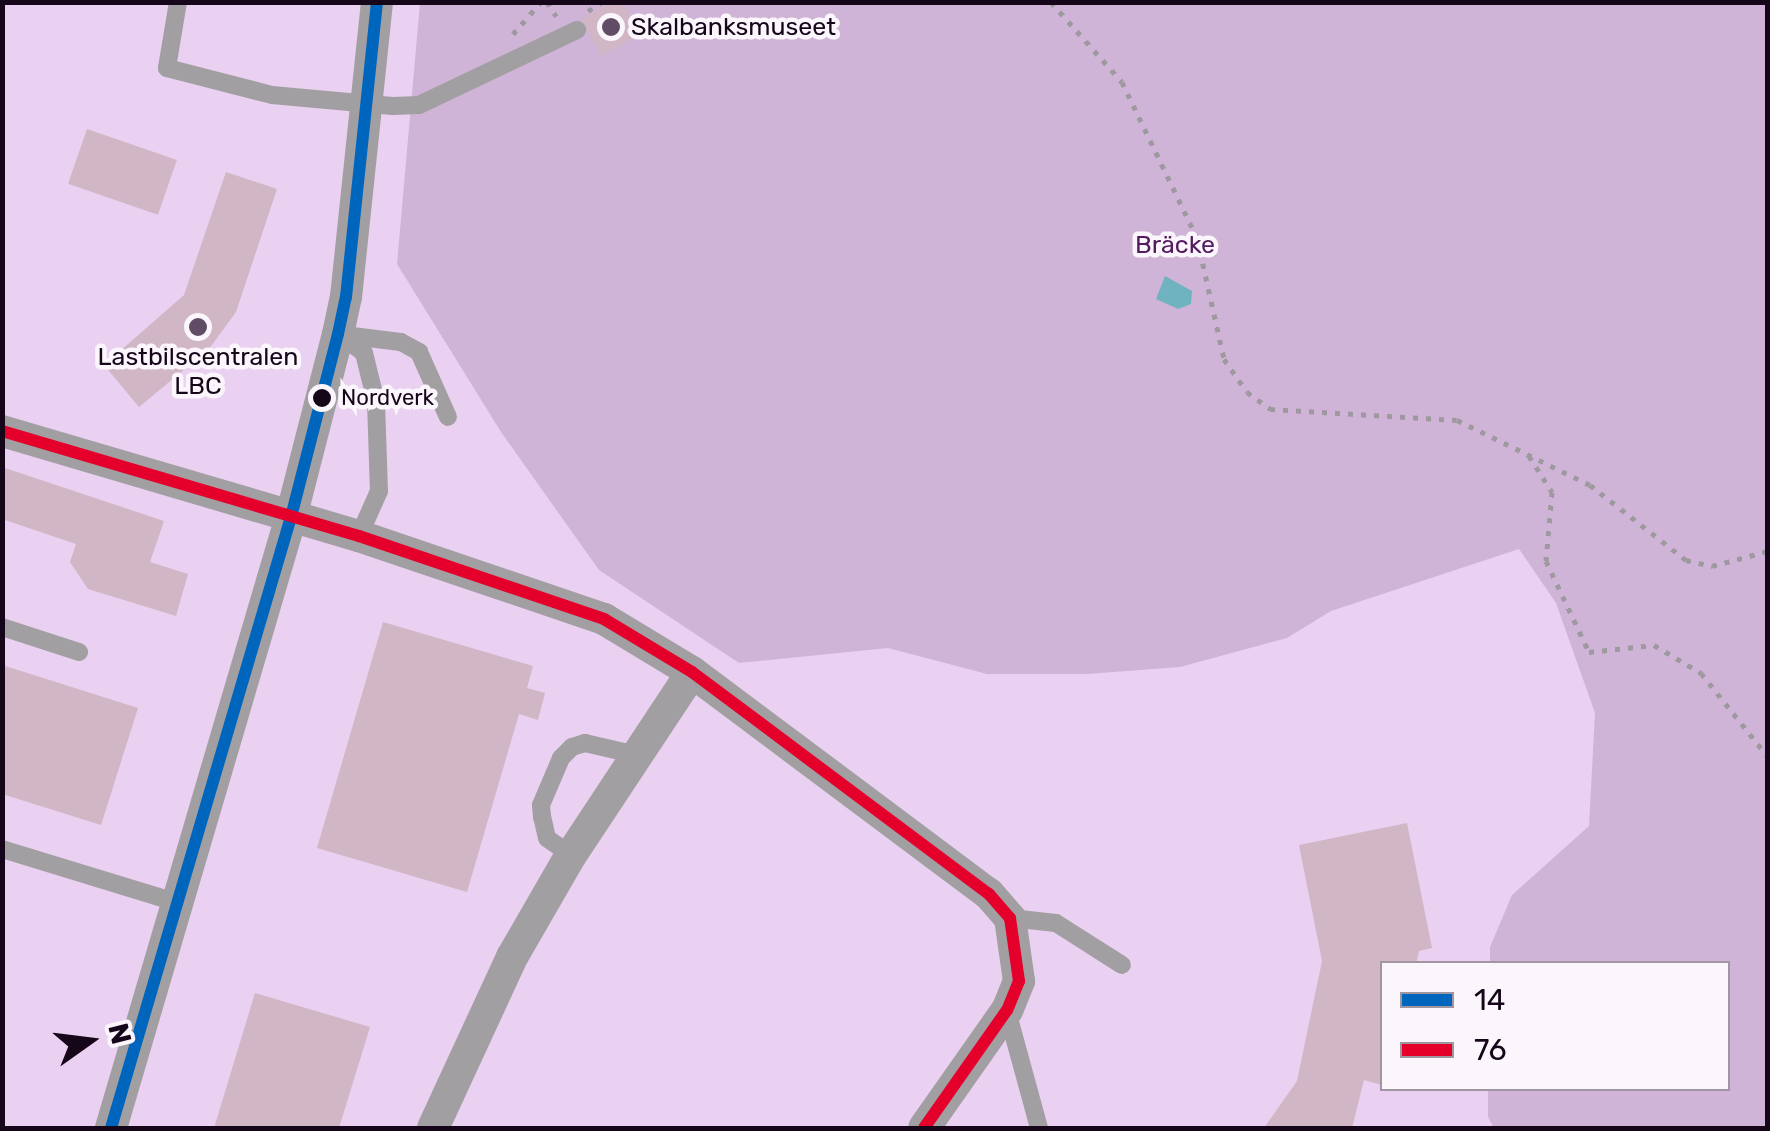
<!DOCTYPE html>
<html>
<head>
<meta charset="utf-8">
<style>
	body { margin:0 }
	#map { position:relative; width:1770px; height:1131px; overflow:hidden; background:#ead0f1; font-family:Rubik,sans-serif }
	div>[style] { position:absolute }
	.green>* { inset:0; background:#d0b4d7 }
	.water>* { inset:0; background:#6fb3c1 }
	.building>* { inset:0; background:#d1b6c5; transform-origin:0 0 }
	.path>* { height:5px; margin-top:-2.5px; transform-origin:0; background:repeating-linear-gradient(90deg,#9e999f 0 5px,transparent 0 13px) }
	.service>* { height:18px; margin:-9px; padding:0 9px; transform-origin:9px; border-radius:9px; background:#a29fa2 }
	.minor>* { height:32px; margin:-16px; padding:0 16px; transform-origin:16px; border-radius:16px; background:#a29fa2 }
	.bus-1>* { height:12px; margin:-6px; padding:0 6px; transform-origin:6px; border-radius:6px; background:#0065bd }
	.bus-2>* { height:12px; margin:-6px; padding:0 6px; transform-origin:6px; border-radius:6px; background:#e4002b }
	.dots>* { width:28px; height:28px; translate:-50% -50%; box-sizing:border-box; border:5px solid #faf6fc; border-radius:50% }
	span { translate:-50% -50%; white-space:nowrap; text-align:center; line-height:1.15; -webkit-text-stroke:9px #faf6fc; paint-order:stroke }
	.bus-label { font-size:22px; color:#16061a }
	.left { translate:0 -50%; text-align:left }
	.poi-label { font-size:25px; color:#16061a }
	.park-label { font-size:25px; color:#531a60 }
	.frame { position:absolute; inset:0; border:5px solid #16061a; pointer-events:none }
	.legend { position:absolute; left:1380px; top:961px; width:350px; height:130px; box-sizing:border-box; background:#faf6fc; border:2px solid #9f96a2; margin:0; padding:12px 18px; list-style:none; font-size:30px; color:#16061a }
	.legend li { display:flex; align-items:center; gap:20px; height:50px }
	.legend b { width:50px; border:2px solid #9f96a2 }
	.north { position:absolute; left:40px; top:991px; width:100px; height:100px; -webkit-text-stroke:8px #faf6fc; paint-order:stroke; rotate:76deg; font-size:28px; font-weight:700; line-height:40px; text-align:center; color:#16061a }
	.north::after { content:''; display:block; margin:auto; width:35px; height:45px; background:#16061a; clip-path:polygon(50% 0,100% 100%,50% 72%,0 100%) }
</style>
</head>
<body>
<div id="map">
	<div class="green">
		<i style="clip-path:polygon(420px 3px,1767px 3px,1767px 1128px,1494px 1128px,1488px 1117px,1488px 1089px,1728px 1088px,1728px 964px,1490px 963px,1490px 947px,1512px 895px,1589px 826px,1595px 713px,1556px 603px,1519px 549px,1331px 611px,1287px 638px,1180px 667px,1087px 674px,987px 674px,888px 648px,739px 663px,599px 570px,501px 432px,397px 264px)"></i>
	</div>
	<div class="water">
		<i style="clip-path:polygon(1165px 276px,1192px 291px,1191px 304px,1178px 309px,1156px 299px)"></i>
	</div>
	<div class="building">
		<i style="clip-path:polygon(611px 2px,623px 2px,640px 35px,601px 56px,582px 19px)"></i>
		<i style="left:87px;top:129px;width:95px;height:58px;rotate:19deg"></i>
		<i style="clip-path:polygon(226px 172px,277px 189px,236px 312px,209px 349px,139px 407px,104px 365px,184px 295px)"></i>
		<i style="clip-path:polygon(2px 467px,164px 521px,150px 562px,188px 574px,176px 616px,88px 589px,70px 562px,76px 544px,2px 519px)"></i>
		<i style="clip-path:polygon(383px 622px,533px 666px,527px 688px,545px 693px,538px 720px,519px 714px,467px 892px,317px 848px)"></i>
		<i style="clip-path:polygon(2px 665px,138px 708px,101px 825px,2px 794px)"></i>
		<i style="clip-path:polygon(1407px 823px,1432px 948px,1419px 951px,1416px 964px,1382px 964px,1382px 1085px,1364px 1080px,1352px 1128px,1264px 1128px,1297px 1081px,1322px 961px,1299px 845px)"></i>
		<i style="clip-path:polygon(255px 993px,370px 1027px,339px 1128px,214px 1128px)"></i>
	</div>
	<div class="path">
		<i style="left:547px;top:2px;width:17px;rotate:57deg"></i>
		<i style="left:1051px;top:2px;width:107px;rotate:48.4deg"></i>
		<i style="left:1122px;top:82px;width:173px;rotate:64.3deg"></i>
		<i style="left:1197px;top:238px;width:124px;rotate:77.4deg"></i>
		<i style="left:1224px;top:359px;width:40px;rotate:55.1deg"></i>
		<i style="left:1247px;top:392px;width:29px;rotate:36deg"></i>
		<i style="left:1270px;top:409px;width:187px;rotate:3.4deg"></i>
		<i style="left:1457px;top:420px;width:148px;rotate:26deg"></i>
		<i style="left:1590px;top:485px;width:122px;rotate:38deg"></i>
		<i style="left:1686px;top:560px;width:27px;rotate:13deg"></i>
		<i style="left:1712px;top:566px;width:58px;rotate:-15deg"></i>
		<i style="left:588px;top:11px;width:17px;rotate:-33deg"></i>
		<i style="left:513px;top:34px;width:43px;rotate:-48.8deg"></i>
		<i style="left:1529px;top:456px;width:43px;rotate:57.4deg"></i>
		<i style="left:1552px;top:492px;width:69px;rotate:95deg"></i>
		<i style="left:1546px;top:561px;width:101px;rotate:64.7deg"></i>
		<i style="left:1589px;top:652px;width:65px;rotate:-6.1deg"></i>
		<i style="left:1654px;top:645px;width:55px;rotate:30.8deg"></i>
		<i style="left:1701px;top:673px;width:107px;rotate:51.4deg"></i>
	</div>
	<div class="service">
		<i style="left:178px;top:2px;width:67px;rotate:99.5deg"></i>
		<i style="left:167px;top:68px;width:108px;rotate:14.4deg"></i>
		<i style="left:272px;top:95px;width:121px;rotate:5.2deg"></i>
		<i style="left:393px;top:106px;width:26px;rotate:-2deg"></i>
		<i style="left:419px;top:105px;width:175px;rotate:-25.4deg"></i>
		<i style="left:338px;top:334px;width:32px;rotate:36deg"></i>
		<i style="left:364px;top:353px;width:50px;rotate:76.2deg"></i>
		<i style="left:376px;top:402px;width:89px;rotate:88.1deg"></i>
		<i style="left:379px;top:491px;width:49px;rotate:114deg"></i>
		<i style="left:344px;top:335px;width:57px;rotate:7deg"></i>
		<i style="left:401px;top:342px;width:21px;rotate:29deg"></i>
		<i style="left:419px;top:352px;width:71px;rotate:66deg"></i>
		<i style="left:2px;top:627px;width:81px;rotate:18deg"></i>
		<i style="left:2px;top:849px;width:185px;rotate:17deg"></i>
		<i style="left:571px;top:855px;width:29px;rotate:-145deg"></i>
		<i style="left:547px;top:838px;width:22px;rotate:-103deg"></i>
		<i style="left:542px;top:817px;width:12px;rotate:-95deg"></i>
		<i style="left:541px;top:805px;width:51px;rotate:-66.9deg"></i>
		<i style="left:561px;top:758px;width:16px;rotate:-45deg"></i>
		<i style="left:572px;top:747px;width:14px;rotate:-17deg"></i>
		<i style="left:585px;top:743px;width:53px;rotate:13deg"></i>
		<i style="left:1010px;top:918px;width:46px;rotate:6.2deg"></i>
		<i style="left:1056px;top:923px;width:78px;rotate:32.5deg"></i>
		<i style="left:1007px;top:1011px;width:121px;rotate:74.7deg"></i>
	</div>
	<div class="minor">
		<i style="left:2px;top:431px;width:372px;rotate:16.4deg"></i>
		<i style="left:359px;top:536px;width:259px;rotate:18.7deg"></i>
		<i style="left:604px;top:619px;width:103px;rotate:31.1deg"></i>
		<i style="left:692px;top:672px;width:371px;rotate:36.8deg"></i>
		<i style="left:989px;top:894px;width:32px;rotate:49deg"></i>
		<i style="left:1010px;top:918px;width:64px;rotate:81.9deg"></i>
		<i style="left:1019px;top:981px;width:31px;rotate:112deg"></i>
		<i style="left:1007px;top:1010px;width:144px;rotate:125.1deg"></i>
		<i style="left:111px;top:1128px;width:637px;rotate:-73.59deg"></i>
		<i style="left:291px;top:517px;width:189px;rotate:-75.6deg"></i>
		<i style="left:338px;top:334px;width:38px;rotate:-78deg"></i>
		<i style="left:346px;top:297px;width:297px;rotate:-84deg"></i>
		<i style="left:433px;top:1128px;width:188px;rotate:-65.2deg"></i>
		<i style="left:512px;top:957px;width:118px;rotate:-60deg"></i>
		<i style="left:571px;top:855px;width:219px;rotate:-56.5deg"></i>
	</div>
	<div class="bus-1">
		<i style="left:111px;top:1128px;width:637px;rotate:-73.59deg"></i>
		<i style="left:291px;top:517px;width:189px;rotate:-75.6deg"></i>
		<i style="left:338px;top:334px;width:38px;rotate:-78deg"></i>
		<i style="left:346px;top:297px;width:297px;rotate:-84deg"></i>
	</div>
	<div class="bus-2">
		<i style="left:2px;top:431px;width:372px;rotate:16.4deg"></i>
		<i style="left:359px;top:536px;width:259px;rotate:18.7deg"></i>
		<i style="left:604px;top:619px;width:103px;rotate:31.1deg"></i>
		<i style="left:692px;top:672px;width:371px;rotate:36.8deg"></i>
		<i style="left:989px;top:894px;width:32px;rotate:49deg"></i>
		<i style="left:1010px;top:918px;width:64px;rotate:81.9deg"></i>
		<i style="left:1019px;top:981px;width:31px;rotate:112deg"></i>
		<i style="left:1007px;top:1010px;width:144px;rotate:125.1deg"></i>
	</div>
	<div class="dots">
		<i style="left:611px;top:27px;background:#604d65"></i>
		<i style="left:198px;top:327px;background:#604d65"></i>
		<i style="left:322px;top:398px;background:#16061a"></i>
	</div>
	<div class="bus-label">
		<span class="left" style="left:341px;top:398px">Nordverk</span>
	</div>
	<div class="poi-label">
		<span class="left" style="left:631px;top:27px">Skalbanksmuseet</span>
		<span style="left:198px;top:372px">Lastbilscentralen<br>LBC</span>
	</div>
	<div class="park-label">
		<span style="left:1175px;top:245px">Bräcke</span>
	</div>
	<div class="frame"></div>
	<ul class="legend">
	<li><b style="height:12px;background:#0065bd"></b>14</li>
	<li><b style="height:12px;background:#e4002b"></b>76</li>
	</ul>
	<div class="north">N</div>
</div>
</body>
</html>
